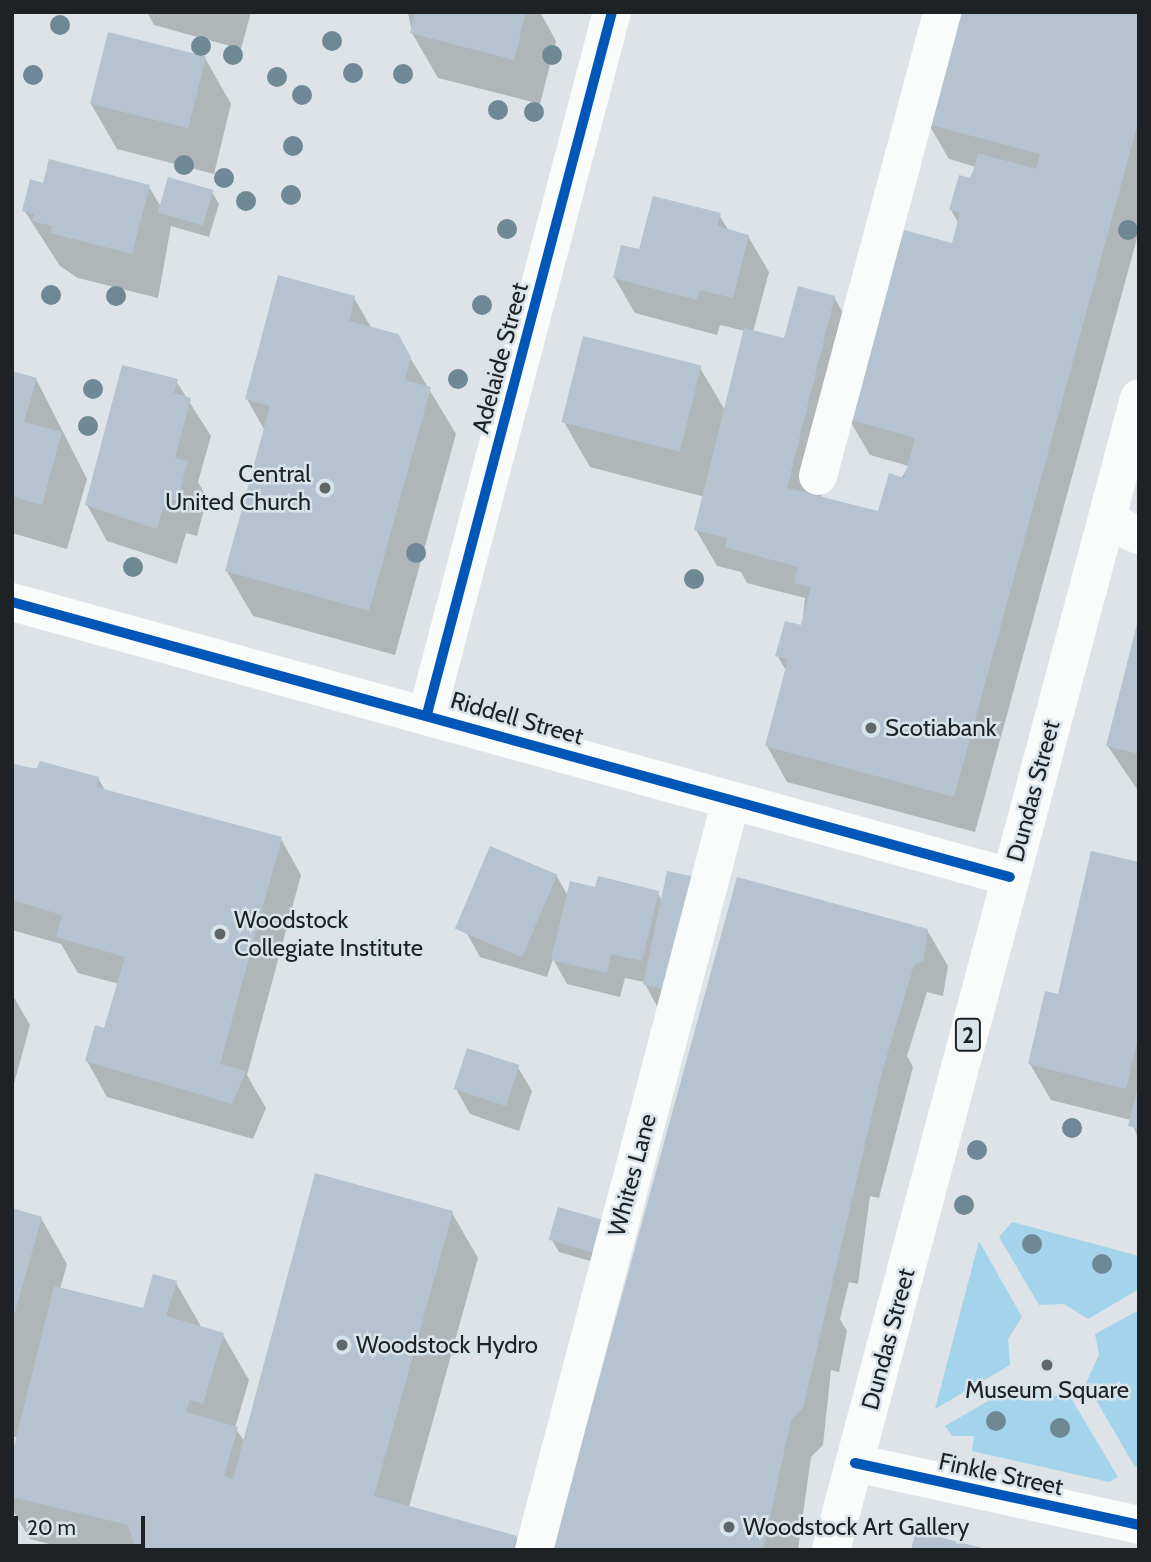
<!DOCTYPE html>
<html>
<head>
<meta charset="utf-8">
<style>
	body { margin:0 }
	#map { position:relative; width:1151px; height:1562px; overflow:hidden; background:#dde3e6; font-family:Cabin,sans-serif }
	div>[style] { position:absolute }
	.green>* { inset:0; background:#a3d4ec }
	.shadow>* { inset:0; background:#0003 }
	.building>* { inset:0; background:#b5c3d1; transform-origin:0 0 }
	.minor>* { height:38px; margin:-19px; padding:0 19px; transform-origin:19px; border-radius:19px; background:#fafbfb }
	.major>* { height:38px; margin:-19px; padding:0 19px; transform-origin:19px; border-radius:19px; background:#fafbfb }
	.cycleway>* { height:10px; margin:-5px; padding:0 5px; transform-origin:5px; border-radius:5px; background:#0057b8 }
	.trees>* { width:20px; height:20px; margin:-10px; border-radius:50%; background:#6e8995 }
	.dots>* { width:19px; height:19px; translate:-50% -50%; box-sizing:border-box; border:4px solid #d9e4ea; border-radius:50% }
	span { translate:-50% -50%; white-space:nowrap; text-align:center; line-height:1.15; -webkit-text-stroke:5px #d9e4ea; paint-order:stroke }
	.shield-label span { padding:2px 5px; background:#d9e4ea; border:2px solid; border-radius:5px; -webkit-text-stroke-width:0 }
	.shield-label { font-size:23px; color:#1e2224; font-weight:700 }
	.street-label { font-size:24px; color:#1e2224 }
	.poi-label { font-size:24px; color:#1e2224 }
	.right { translate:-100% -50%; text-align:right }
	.left { translate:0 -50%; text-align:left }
	.frame { position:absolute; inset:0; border:14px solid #1e2224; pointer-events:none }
	.scale { position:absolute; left:14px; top:1516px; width:131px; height:32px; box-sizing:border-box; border:4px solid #1e2224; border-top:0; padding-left:9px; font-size:21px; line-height:24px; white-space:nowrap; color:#1e2224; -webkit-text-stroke:5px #d9e4ea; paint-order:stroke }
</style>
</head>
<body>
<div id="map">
	<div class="green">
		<i style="clip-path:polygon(1012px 1222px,1139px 1256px,1139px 1289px,1088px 1319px,1064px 1304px,1039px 1305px,999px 1237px)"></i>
		<i style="clip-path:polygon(979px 1241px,1022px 1317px,1008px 1339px,1010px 1365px,935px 1409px)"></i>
		<i style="clip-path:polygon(1139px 1310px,1139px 1465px,1135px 1467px,1086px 1383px,1099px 1355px,1095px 1334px)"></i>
		<i style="clip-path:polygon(1019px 1383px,1049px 1397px,1068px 1393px,1118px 1477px,1109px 1482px,972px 1451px,974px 1436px,952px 1436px,945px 1426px)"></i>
	</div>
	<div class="shadow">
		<i style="clip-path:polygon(147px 12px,251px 12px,241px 49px,154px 25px)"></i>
		<i style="clip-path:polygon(408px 12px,540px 12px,556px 41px,540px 104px,438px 78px,412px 33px)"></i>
		<i style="clip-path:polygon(1139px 12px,1139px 231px,975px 832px,787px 782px,767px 746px,787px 672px,777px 655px,802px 627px,805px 598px,747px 583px,741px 572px,717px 566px,696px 530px,705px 497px,590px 467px,564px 422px,700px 368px,726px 412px,745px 331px,720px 325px,717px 335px,635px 313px,614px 277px,640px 251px,719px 215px,729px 231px,748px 236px,769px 272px,753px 332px,786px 340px,834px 297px,860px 342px,821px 498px,879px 513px,909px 466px,870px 455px,849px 419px,953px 245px,959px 224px,951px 210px,976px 167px,949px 159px,928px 123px)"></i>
		<i style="clip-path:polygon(205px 58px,231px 104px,214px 174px,117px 149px,91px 104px)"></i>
		<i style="clip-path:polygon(44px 185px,149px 187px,161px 207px,212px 192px,219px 204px,209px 237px,171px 226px,158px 298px,78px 278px,60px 266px,24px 210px)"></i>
		<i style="clip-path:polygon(354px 298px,372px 329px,397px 336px,456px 434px,395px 655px,253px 616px,226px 570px,265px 431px,247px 399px)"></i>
		<i style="clip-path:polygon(12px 373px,36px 379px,87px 479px,67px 549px,12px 533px)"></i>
		<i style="clip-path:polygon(176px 381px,211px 436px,198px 482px,207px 498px,197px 536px,186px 533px,177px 564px,107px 541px,87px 505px)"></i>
		<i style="clip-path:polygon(1139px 624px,1139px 792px,1107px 745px)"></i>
		<i style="clip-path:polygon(12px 765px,98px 778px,106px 792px,281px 839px,301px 875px,247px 1075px,266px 1108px,253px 1139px,107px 1097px,87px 1061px,106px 1030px,119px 984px,78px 973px,61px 944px,12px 930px)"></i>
		<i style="clip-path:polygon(1139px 864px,1139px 1141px,1131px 1120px,1051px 1100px,1030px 1064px)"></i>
		<i style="clip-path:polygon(556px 875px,568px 896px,596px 889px,658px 893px,662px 901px,698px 880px,658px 1008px,644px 982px,625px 978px,620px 997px,567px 984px,553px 959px,547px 977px,480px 957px,466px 932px)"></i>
		<i style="clip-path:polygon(927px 930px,948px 966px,943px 996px,927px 992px,907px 1056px,913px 1067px,879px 1198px,870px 1196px,858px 1284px,849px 1282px,840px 1319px,847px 1331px,839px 1372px,831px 1370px,823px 1445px,811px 1457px,798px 1550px,554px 1550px)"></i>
		<i style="clip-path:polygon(12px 994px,30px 1025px,12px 1091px)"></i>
		<i style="clip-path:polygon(517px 1066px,532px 1091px,519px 1131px,470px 1114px,456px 1089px)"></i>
		<i style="clip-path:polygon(560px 1209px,604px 1265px,559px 1252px,552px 1240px)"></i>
		<i style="clip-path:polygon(12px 1210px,41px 1218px,67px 1264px,60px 1289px,144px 1310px,176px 1283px,202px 1328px,223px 1335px,249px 1380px,235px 1428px,245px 1442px,452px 1213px,478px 1258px,409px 1507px,516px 1537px,523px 1550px,72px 1550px,30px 1539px,12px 1509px,18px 1438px,12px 1436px)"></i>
	</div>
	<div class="building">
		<i style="clip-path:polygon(415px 12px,526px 12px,514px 60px,410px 33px)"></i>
		<i style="clip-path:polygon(957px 12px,1139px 12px,1139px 119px,954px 797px,765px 746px,788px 659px,775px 656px,785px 621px,801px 625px,811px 587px,794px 583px,798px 567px,725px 547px,727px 538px,694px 530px,744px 328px,784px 338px,798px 286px,835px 296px,787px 488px,878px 511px,889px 473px,904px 478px,915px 438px,848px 419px,904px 230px,952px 243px,960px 213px,949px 210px,959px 175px,971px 178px,978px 153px,1036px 169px,1040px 154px,927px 124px)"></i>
		<i style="left:108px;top:32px;width:101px;height:74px;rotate:14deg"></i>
		<i style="clip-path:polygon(49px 159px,150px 185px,132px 254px,50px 233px,52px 226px,32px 221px,34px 214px,22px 211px,30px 179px,43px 183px)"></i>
		<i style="left:168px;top:177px;width:47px;height:37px;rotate:16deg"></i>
		<i style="clip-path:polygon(653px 196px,721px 213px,717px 226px,749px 235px,733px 298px,700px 290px,697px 300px,613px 278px,621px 245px,639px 249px)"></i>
		<i style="clip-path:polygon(278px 275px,355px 296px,349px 321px,398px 334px,411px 357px,405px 380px,431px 387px,369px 611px,225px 571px,270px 406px,245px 399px)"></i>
		<i style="left:583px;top:336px;width:122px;height:89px;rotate:14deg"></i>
		<i style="clip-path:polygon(122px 365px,178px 379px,174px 393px,191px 398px,175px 458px,188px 461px,177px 501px,166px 498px,157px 529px,85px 505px)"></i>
		<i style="clip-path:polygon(12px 371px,37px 378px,24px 422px,62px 432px,42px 505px,12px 496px)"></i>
		<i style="clip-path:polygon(1138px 620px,1139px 620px,1139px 754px,1106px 746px)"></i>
		<i style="clip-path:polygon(40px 761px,99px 777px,96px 787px,282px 837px,220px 1064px,246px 1071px,232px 1104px,85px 1061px,95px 1025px,104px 1028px,125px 957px,56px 937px,62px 915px,12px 900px,12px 763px,36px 770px)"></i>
		<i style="left:490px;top:846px;width:73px;height:90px;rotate:23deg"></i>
		<i style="clip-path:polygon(1091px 851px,1139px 862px,1139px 1034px,1126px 1089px,1028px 1064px,1045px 991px,1058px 994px)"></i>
		<i style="left:667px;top:871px;width:33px;height:116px;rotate:12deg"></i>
		<i style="clip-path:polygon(598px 876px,659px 891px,642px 961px,611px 954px,607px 973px,551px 960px,570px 881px,595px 887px)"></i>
		<i style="clip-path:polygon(737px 877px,928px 929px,923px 961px,914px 965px,882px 1072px,803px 1408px,791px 1420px,763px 1550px,552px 1550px)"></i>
		<i style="left:467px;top:1048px;width:55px;height:43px;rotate:18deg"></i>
		<i style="clip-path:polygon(1138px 1086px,1139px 1086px,1139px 1129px,1128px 1126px)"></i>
		<i style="clip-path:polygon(315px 1173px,453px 1211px,374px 1496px,517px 1536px,513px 1550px,155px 1550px,134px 1544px,128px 1525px,12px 1497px,12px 1454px,54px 1286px,143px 1308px,153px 1274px,177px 1281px,166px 1316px,224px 1333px,203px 1404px,190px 1400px,186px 1412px,238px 1427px,224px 1476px,233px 1479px)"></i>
		<i style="left:558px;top:1207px;width:51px;height:34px;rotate:16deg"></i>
		<i style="clip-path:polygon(12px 1208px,42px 1217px,13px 1319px,12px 1319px)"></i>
		<i style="clip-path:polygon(916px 1531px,986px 1549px,986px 1550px,911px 1550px)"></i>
	</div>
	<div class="minor">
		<i style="left:818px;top:476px;width:480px;rotate:-75deg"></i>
		<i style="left:1107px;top:521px;width:35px;rotate:24deg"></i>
		<i style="left:12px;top:602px;width:1035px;rotate:15.41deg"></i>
		<i style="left:427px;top:714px;width:726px;rotate:-75.24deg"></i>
		<i style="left:855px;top:1463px;width:291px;rotate:12.3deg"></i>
		<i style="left:534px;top:1550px;width:775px;rotate:-75.28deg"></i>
	</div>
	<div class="major">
		<i style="left:831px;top:1550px;width:1192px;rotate:-75.03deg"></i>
	</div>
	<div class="cycleway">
		<i style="left:12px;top:602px;width:1035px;rotate:15.41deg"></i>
		<i style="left:427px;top:714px;width:726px;rotate:-75.24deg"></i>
		<i style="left:855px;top:1463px;width:291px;rotate:12.3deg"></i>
	</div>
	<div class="trees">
		<i style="left:60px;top:25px"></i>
		<i style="left:332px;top:41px"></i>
		<i style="left:201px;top:46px"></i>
		<i style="left:233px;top:55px"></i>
		<i style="left:552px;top:55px"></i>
		<i style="left:353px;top:73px"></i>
		<i style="left:403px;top:74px"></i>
		<i style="left:33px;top:75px"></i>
		<i style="left:277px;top:77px"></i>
		<i style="left:302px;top:95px"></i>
		<i style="left:498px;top:110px"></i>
		<i style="left:534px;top:112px"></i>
		<i style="left:293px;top:146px"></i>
		<i style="left:184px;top:165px"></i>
		<i style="left:224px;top:178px"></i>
		<i style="left:291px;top:195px"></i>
		<i style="left:246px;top:201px"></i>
		<i style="left:507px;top:229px"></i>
		<i style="left:1128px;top:230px"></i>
		<i style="left:51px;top:295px"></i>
		<i style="left:116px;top:296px"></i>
		<i style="left:482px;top:305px"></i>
		<i style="left:458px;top:379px"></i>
		<i style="left:93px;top:389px"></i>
		<i style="left:88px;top:426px"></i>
		<i style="left:416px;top:553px"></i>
		<i style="left:133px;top:567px"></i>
		<i style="left:694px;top:579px"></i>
		<i style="left:1072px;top:1128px"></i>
		<i style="left:977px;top:1150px"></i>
		<i style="left:964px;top:1205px"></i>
		<i style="left:1032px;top:1244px"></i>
		<i style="left:1102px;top:1264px"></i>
		<i style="left:996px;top:1421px"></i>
		<i style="left:1060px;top:1428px"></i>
	</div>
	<div class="dots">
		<i style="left:325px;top:488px;background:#616668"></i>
		<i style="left:871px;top:728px;background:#616668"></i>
		<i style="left:220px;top:934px;background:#616668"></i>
		<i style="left:342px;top:1345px;background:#616668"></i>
		<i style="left:1047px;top:1365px;background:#616668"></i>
		<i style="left:729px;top:1527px;background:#616668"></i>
	</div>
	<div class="shield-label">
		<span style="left:968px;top:1035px">2</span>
	</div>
	<div class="street-label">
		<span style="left:500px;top:358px;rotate:-75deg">Adelaide Street</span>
		<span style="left:517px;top:718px;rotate:16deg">Riddell Street</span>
		<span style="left:1033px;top:791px;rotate:-75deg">Dundas Street</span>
		<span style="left:632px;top:1175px;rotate:-75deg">Whites Lane</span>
		<span style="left:888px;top:1339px;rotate:-75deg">Dundas Street</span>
		<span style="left:1001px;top:1474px;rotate:12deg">Finkle Street</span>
	</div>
	<div class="poi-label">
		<span class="right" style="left:311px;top:488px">Central<br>United Church</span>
		<span class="left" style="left:885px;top:728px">Scotiabank</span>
		<span class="left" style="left:234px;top:934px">Woodstock<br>Collegiate Institute</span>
		<span class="left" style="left:356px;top:1345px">Woodstock Hydro</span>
		<span style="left:1047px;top:1390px">Museum Square</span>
		<span class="left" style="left:743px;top:1527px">Woodstock Art Gallery</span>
	</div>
	<div class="frame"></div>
	<div class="scale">20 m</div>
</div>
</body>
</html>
